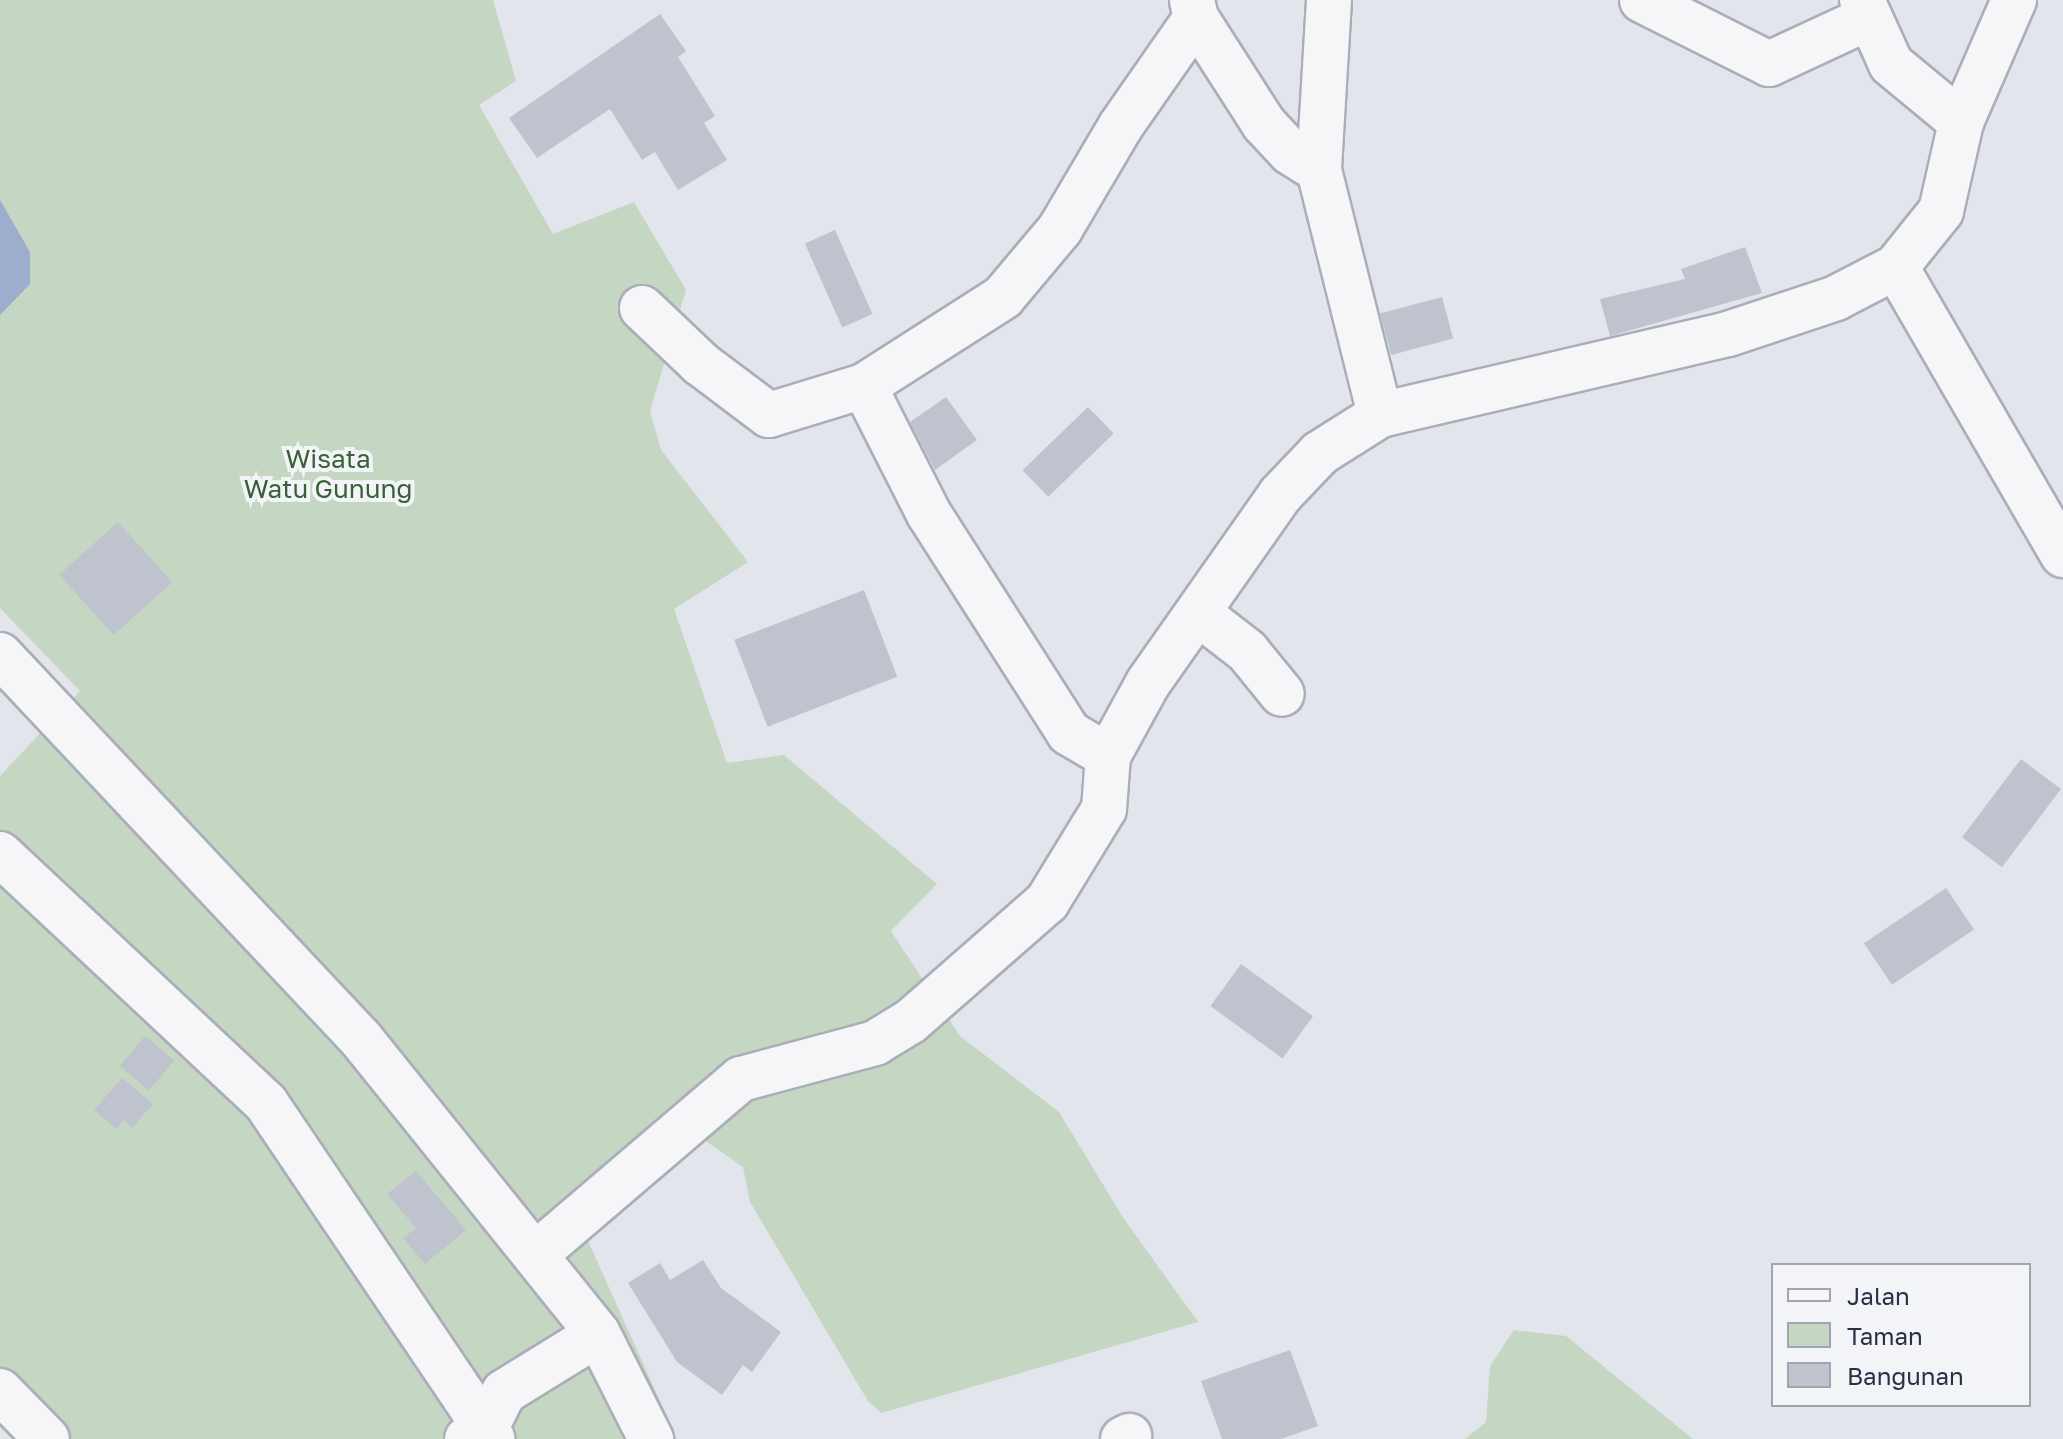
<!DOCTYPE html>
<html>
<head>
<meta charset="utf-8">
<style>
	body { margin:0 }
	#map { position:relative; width:2063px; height:1439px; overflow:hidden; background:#e2e5eb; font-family:"Golos Text",sans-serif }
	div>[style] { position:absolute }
	.green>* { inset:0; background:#c5d6c3 }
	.water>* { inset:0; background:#9cadcd }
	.building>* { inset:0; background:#bfc3ce; transform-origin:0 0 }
	.roads { filter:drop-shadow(2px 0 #aaaeb9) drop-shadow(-2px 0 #aaaeb9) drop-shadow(0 2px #aaaeb9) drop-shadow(0 -2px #aaaeb9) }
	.minor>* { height:44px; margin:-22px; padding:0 22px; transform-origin:22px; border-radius:22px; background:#f6f6f9 }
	span { translate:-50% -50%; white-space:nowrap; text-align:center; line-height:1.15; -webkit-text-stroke:8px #f2f4f8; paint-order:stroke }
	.park-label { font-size:26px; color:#386136 }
	.legend { position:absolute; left:1771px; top:1263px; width:260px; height:144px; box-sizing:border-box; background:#f2f4f8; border:2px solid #a2a5b0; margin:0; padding:10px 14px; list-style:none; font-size:24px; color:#292f44 }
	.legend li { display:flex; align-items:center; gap:16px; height:40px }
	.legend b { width:40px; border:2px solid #a2a5b0 }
</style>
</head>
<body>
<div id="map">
	<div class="green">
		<i style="clip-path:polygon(0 0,493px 0,516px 81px,479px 105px,553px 234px,634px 202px,686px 290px,650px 411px,661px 450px,748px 562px,674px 609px,727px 763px,784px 755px,937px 884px,891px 931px,960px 1036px,1059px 1112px,1124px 1219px,1198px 1322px,881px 1413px,868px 1401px,750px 1202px,743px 1167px,700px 1137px,584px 1232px,677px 1439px,37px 1439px,0 1398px,0 776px,80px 691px,0 608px)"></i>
		<i style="clip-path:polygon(1514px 1330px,1566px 1336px,1693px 1439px,1465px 1439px,1486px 1422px,1490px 1366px)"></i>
	</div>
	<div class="water">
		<i style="clip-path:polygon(0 200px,30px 252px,30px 284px,0 315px)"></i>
	</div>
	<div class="building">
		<i style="clip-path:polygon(660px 14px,686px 51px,678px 57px,715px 116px,704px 123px,727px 160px,678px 190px,655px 152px,642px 160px,610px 109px,537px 158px,509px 118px)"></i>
		<i style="left:835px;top:230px;width:92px;height:33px;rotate:66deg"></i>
		<i style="clip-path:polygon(1745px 247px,1762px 293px,1610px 336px,1600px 299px,1685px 279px,1681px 269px)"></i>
		<i style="left:1442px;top:297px;width:43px;height:64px;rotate:75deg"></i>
		<i style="clip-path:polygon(946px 397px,977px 440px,935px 470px,910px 422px)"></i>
		<i style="left:1088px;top:407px;width:37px;height:91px;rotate:46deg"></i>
		<i style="left:118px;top:522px;width:81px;height:79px;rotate:48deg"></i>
		<i style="left:864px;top:590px;width:93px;height:139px;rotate:69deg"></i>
		<i style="left:2021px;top:759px;width:50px;height:98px;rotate:37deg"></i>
		<i style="left:1946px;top:888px;width:50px;height:99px;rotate:56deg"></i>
		<i style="left:1241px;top:964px;width:89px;height:52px;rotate:36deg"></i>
		<i style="left:145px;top:1036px;width:38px;height:39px;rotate:40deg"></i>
		<i style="clip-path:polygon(122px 1078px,153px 1104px,132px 1128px,124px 1120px,116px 1129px,94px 1110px)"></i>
		<i style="clip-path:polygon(416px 1171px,466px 1230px,425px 1264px,403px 1238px,416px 1228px,387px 1194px)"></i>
		<i style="clip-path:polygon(703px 1260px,721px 1288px,781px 1332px,752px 1372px,743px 1365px,722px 1395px,677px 1362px,628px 1283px,660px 1263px,670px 1280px)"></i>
		<i style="clip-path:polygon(1290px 1350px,1318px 1426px,1281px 1439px,1222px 1439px,1201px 1381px)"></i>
	</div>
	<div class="roads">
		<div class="minor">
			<i style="left:1329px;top:0;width:170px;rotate:93.4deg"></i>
			<i style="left:1319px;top:170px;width:252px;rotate:76deg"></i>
			<i style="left:1642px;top:0;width:142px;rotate:26.7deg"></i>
			<i style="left:1769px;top:64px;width:109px;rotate:-24.9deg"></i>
			<i style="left:1862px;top:0;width:70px;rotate:65.6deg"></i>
			<i style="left:1891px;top:64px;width:91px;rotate:39.6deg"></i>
			<i style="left:1196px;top:18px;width:126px;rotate:57.3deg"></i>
			<i style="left:1264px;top:124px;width:38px;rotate:47deg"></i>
			<i style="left:1290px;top:152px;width:34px;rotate:32deg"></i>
			<i style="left:1896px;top:267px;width:333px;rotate:59.9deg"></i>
			<i style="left:642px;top:308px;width:81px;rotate:43.5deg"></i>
			<i style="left:701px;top:364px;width:85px;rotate:36.9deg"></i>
			<i style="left:769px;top:415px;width:99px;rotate:-17deg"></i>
			<i style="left:864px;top:386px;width:144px;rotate:63.1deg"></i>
			<i style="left:929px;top:514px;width:260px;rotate:57.4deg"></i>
			<i style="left:1069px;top:733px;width:45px;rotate:30.5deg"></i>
			<i style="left:864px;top:386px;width:165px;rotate:-32.6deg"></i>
			<i style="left:1003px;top:297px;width:89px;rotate:-50deg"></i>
			<i style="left:1060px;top:229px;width:118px;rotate:-59.5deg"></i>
			<i style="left:1120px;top:127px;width:133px;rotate:-55.1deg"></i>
			<i style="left:1196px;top:18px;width:18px;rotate:-103deg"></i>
			<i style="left:1198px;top:613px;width:62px;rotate:37.8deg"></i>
			<i style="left:1247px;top:651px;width:55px;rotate:50.9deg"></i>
			<i style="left:0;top:655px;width:527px;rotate:46.77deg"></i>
			<i style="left:361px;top:1039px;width:378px;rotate:51.2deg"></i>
			<i style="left:598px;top:1334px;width:118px;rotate:63.2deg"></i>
			<i style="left:0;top:854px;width:364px;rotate:43.1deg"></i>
			<i style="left:266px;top:1103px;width:405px;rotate:56deg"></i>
			<i style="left:537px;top:1253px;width:268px;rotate:-40.5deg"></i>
			<i style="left:741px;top:1079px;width:139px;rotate:-15deg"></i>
			<i style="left:875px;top:1043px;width:42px;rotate:-31.4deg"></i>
			<i style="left:911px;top:1021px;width:181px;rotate:-41.2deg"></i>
			<i style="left:1047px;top:902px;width:109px;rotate:-58.5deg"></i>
			<i style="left:1104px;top:809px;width:53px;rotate:-85.7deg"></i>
			<i style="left:1108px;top:756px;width:83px;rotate:-61.3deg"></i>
			<i style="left:1148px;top:683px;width:230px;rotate:-54.9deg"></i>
			<i style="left:1280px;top:495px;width:58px;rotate:-46.4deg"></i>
			<i style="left:1320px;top:453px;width:71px;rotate:-32.3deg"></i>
			<i style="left:1380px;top:415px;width:357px;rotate:-13.1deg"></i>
			<i style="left:1728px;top:334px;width:114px;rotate:-18.4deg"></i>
			<i style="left:1836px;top:298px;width:68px;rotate:-27.3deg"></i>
			<i style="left:1896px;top:267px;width:72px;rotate:-51.2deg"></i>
			<i style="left:1941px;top:211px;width:91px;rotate:-77.3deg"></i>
			<i style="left:1961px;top:122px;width:133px;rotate:-66.5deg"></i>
			<i style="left:0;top:1391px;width:67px;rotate:45.6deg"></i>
			<i style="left:467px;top:1439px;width:22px;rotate:-30deg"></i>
			<i style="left:486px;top:1428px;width:40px;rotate:-63.4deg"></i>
			<i style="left:504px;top:1392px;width:110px;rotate:-31.7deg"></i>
			<i style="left:1123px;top:1439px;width:7px;rotate:-27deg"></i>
		</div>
	</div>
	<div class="park-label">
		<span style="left:328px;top:474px">Wisata<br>Watu Gunung</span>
	</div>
	<ul class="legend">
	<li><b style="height:10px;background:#f6f6f9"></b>Jalan</li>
	<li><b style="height:22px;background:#c5d6c3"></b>Taman</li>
	<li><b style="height:22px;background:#bfc3ce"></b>Bangunan</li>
	</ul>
</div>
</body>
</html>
